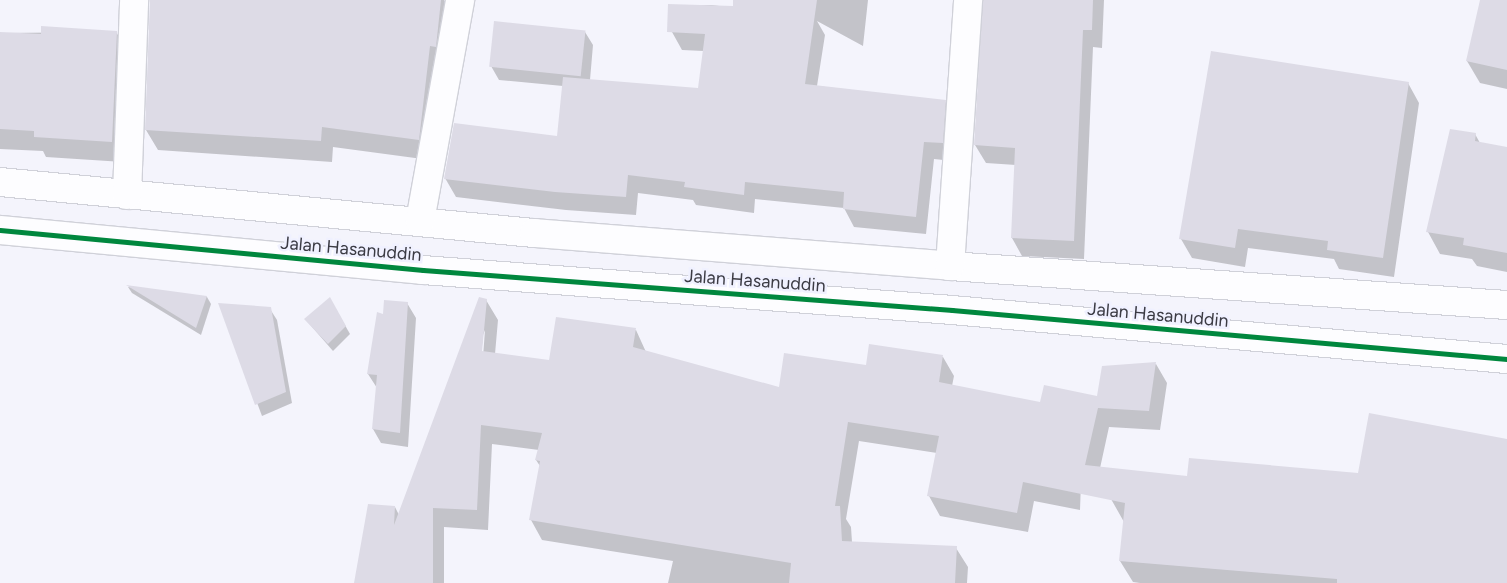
<!DOCTYPE html>
<html>
<head>
<meta charset="utf-8">
<style>
	body { margin:0 }
	#map { position:relative; width:1507px; height:583px; overflow:hidden; background:#f4f4fc; font-family:Figtree,sans-serif }
	div>[style] { position:absolute }
	.shadow>* { inset:0; background:#0003 }
	.building>* { inset:0; background:#dddbe6; transform-origin:0 0 }
	.roads { filter:drop-shadow(1px 0 #d0d1d9) drop-shadow(-1px 0 #d0d1d9) drop-shadow(0 1px #d0d1d9) drop-shadow(0 -1px #d0d1d9) }
	.minor>* { height:28px; margin:-14px; padding:0 14px; transform-origin:14px; border-radius:14px; background:#fdfdff }
	.cycleway>* { height:5px; margin:-2.5px; padding:0 2.5px; transform-origin:2.5px; border-radius:2.5px; background:#00873e }
	span { translate:-50% -50%; white-space:nowrap; text-align:center; line-height:1.15; -webkit-text-stroke:5px #f0f1ff; paint-order:stroke }
	.street-label { font-size:18px; color:#3b3b44 }
</style>
</head>
<body>
<div id="map">
	<div class="shadow">
		<i style="clip-path:polygon(151px 0,444px 0,452px 15px,430px 160px,333px 147px,332px 162px,158px 150px,146px 130px)"></i>
		<i style="clip-path:polygon(777px 0,868px 0,863px 46px,817px 21px,825px 35px,817px 86px,945px 101px,955px 119px,953px 161px,934px 159px,926px 234px,854px 227px,844px 208px,755px 199px,754px 213px,696px 205px,693px 200px,638px 193px,636px 215px,566px 210px,456px 197px,445px 178px,559px 138px,563px 86px,499px 80px,491px 66px,585px 32px,593px 45px,590px 80px,699px 90px,704px 51px,682px 50px,672px 32px,675px 6px,711px 5px,806px 16px)"></i>
		<i style="clip-path:polygon(983px 0,1104px 0,1102px 48px,1093px 47px,1084px 259px,1022px 256px,1012px 238px,1016px 165px,986px 163px,975px 145px)"></i>
		<i style="clip-path:polygon(1481px 0,1507px 0,1507px 89px,1480px 83px,1467px 61px)"></i>
		<i style="clip-path:polygon(116px 32px,128px 52px,123px 162px,46px 157px,43px 151px,0 149px,0 33px)"></i>
		<i style="clip-path:polygon(1408px 83px,1419px 103px,1394px 277px,1339px 269px,1334px 259px,1248px 248px,1245px 267px,1192px 258px,1181px 239px)"></i>
		<i style="clip-path:polygon(1475px 134px,1480px 143px,1507px 149px,1507px 272px,1477px 266px,1472px 259px,1440px 254px,1428px 232px)"></i>
		<i style="clip-path:polygon(128px 287px,207px 297px,211px 304px,201px 335px,132px 293px)"></i>
		<i style="clip-path:polygon(330px 299px,350px 334px,333px 351px,306px 320px)"></i>
		<i style="clip-path:polygon(evenodd,486px 300px,498px 320px,495px 354px,550px 361px,636px 330px,646px 352px,780px 388px,867px 366px,943px 357px,954px 376px,952px 386px,1041px 403px,1098px 397px,1156px 364px,1167px 383px,1160px 430px,1109px 427px,1097px 482px,1081px 482px,1080px 510px,1034px 501px,1028px 532px,940px 516px,929px 496px,937px 453px,859px 441px,846px 519px,851px 527px,852px 542px,956px 548px,968px 567px,967px 583px,668px 583px,673px 561px,542px 540px,531px 520px,540px 466px,536px 460px,539px 450px,492px 444px,488px 530px,444px 527px,444px 583px,355px 583px,395px 507px,399px 515px,486px 300px,485px 330px,483px 357px,481px 357px,483px 335px,485px 330px)"></i>
		<i style="clip-path:polygon(407px 303px,416px 318px,408px 447px,381px 443px,373px 429px,377px 388px,368px 374px)"></i>
		<i style="clip-path:polygon(220px 304px,270px 309px,277px 320px,292px 403px,262px 416px)"></i>
		<i style="clip-path:polygon(1507px 441px,1507px 583px,1140px 583px,1133px 582px,1120px 561px,1124px 522px,1111px 499px,1189px 478px,1359px 474px)"></i>
	</div>
	<div class="building">
		<i style="clip-path:polygon(150px 0,441px 0,436px 47px,430px 46px,419px 140px,322px 127px,321px 141px,145px 130px)"></i>
		<i style="clip-path:polygon(733px 0,817px 0,805px 84px,946px 100px,943px 143px,924px 142px,916px 217px,843px 209px,844px 192px,745px 182px,744px 195px,684px 187px,685px 182px,628px 175px,626px 197px,555px 192px,444px 179px,454px 123px,557px 136px,563px 77px,698px 88px,705px 34px,667px 32px,668px 4px,733px 6px)"></i>
		<i style="clip-path:polygon(983px 0,1093px 0,1092px 30px,1083px 30px,1074px 241px,1011px 238px,1015px 148px,974px 145px)"></i>
		<i style="clip-path:polygon(1480px 0,1507px 0,1507px 70px,1466px 61px)"></i>
		<i style="left:494px;top:21px;width:92px;height:46px;rotate:6deg"></i>
		<i style="clip-path:polygon(41px 26px,117px 31px,112px 142px,34px 137px,34px 131px,0 129px,0 32px,41px 34px)"></i>
		<i style="clip-path:polygon(1211px 51px,1409px 82px,1383px 258px,1327px 250px,1328px 241px,1238px 229px,1235px 248px,1179px 239px)"></i>
		<i style="clip-path:polygon(1450px 129px,1476px 133px,1475px 141px,1507px 147px,1507px 253px,1463px 245px,1464px 238px,1426px 232px)"></i>
		<i style="clip-path:polygon(126px 285px,207px 296px,196px 328px)"></i>
		<i style="clip-path:polygon(330px 297px,346px 326px,328px 344px,304px 319px)"></i>
		<i style="clip-path:polygon(479px 297px,487px 299px,482px 351px,549px 360px,556px 317px,636px 328px,633px 347px,779px 387px,784px 353px,866px 365px,869px 344px,943px 355px,939px 382px,1040px 402px,1044px 385px,1097px 396px,1102px 366px,1156px 362px,1149px 411px,1098px 408px,1085px 465px,1187px 476px,1189px 458px,1358px 473px,1369px 413px,1507px 439px,1507px 583px,1337px 583px,1337px 579px,1119px 561px,1125px 503px,1023px 482px,1017px 513px,927px 496px,939px 436px,848px 422px,835px 506px,840px 506px,842px 541px,957px 546px,955px 583px,789px 583px,791px 563px,529px 520px,540px 461px,535px 460px,542px 433px,481px 425px,477px 510px,433px 508px,433px 583px,354px 583px,368px 504px,395px 506px,394px 525px)"></i>
		<i style="clip-path:polygon(384px 300px,408px 302px,400px 433px,372px 429px,377px 375px,367px 374px,377px 312px,383px 314px)"></i>
		<i style="clip-path:polygon(218px 303px,271px 307px,286px 392px,255px 405px)"></i>
	</div>
	<div class="roads">
		<div class="minor">
			<i style="left:0;top:182px;width:536px;rotate:5.46deg"></i>
			<i style="left:534px;top:233px;width:417px;rotate:4.5deg"></i>
			<i style="left:950px;top:266px;width:558px;rotate:4.01deg"></i>
			<i style="left:127px;top:195px;width:195px;rotate:-87.9deg"></i>
			<i style="left:420px;top:221px;width:225px;rotate:-79.7deg"></i>
			<i style="left:0;top:230px;width:425px;rotate:5.4deg"></i>
			<i style="left:423px;top:270px;width:531px;rotate:4.32deg"></i>
			<i style="left:952px;top:310px;width:557px;rotate:5.05deg"></i>
			<i style="left:950px;top:266px;width:267px;rotate:-86.1deg"></i>
		</div>
	</div>
	<div class="cycleway">
		<i style="left:0;top:230px;width:425px;rotate:5.4deg"></i>
		<i style="left:423px;top:270px;width:531px;rotate:4.32deg"></i>
		<i style="left:952px;top:310px;width:557px;rotate:5.05deg"></i>
	</div>
	<div class="street-label">
		<span style="left:351px;top:249px;rotate:5deg">Jalan Hasanuddin</span>
		<span style="left:755px;top:281px;rotate:4deg">Jalan Hasanuddin</span>
		<span style="left:1158px;top:315px;rotate:5deg">Jalan Hasanuddin</span>
	</div>
</div>
</body>
</html>
